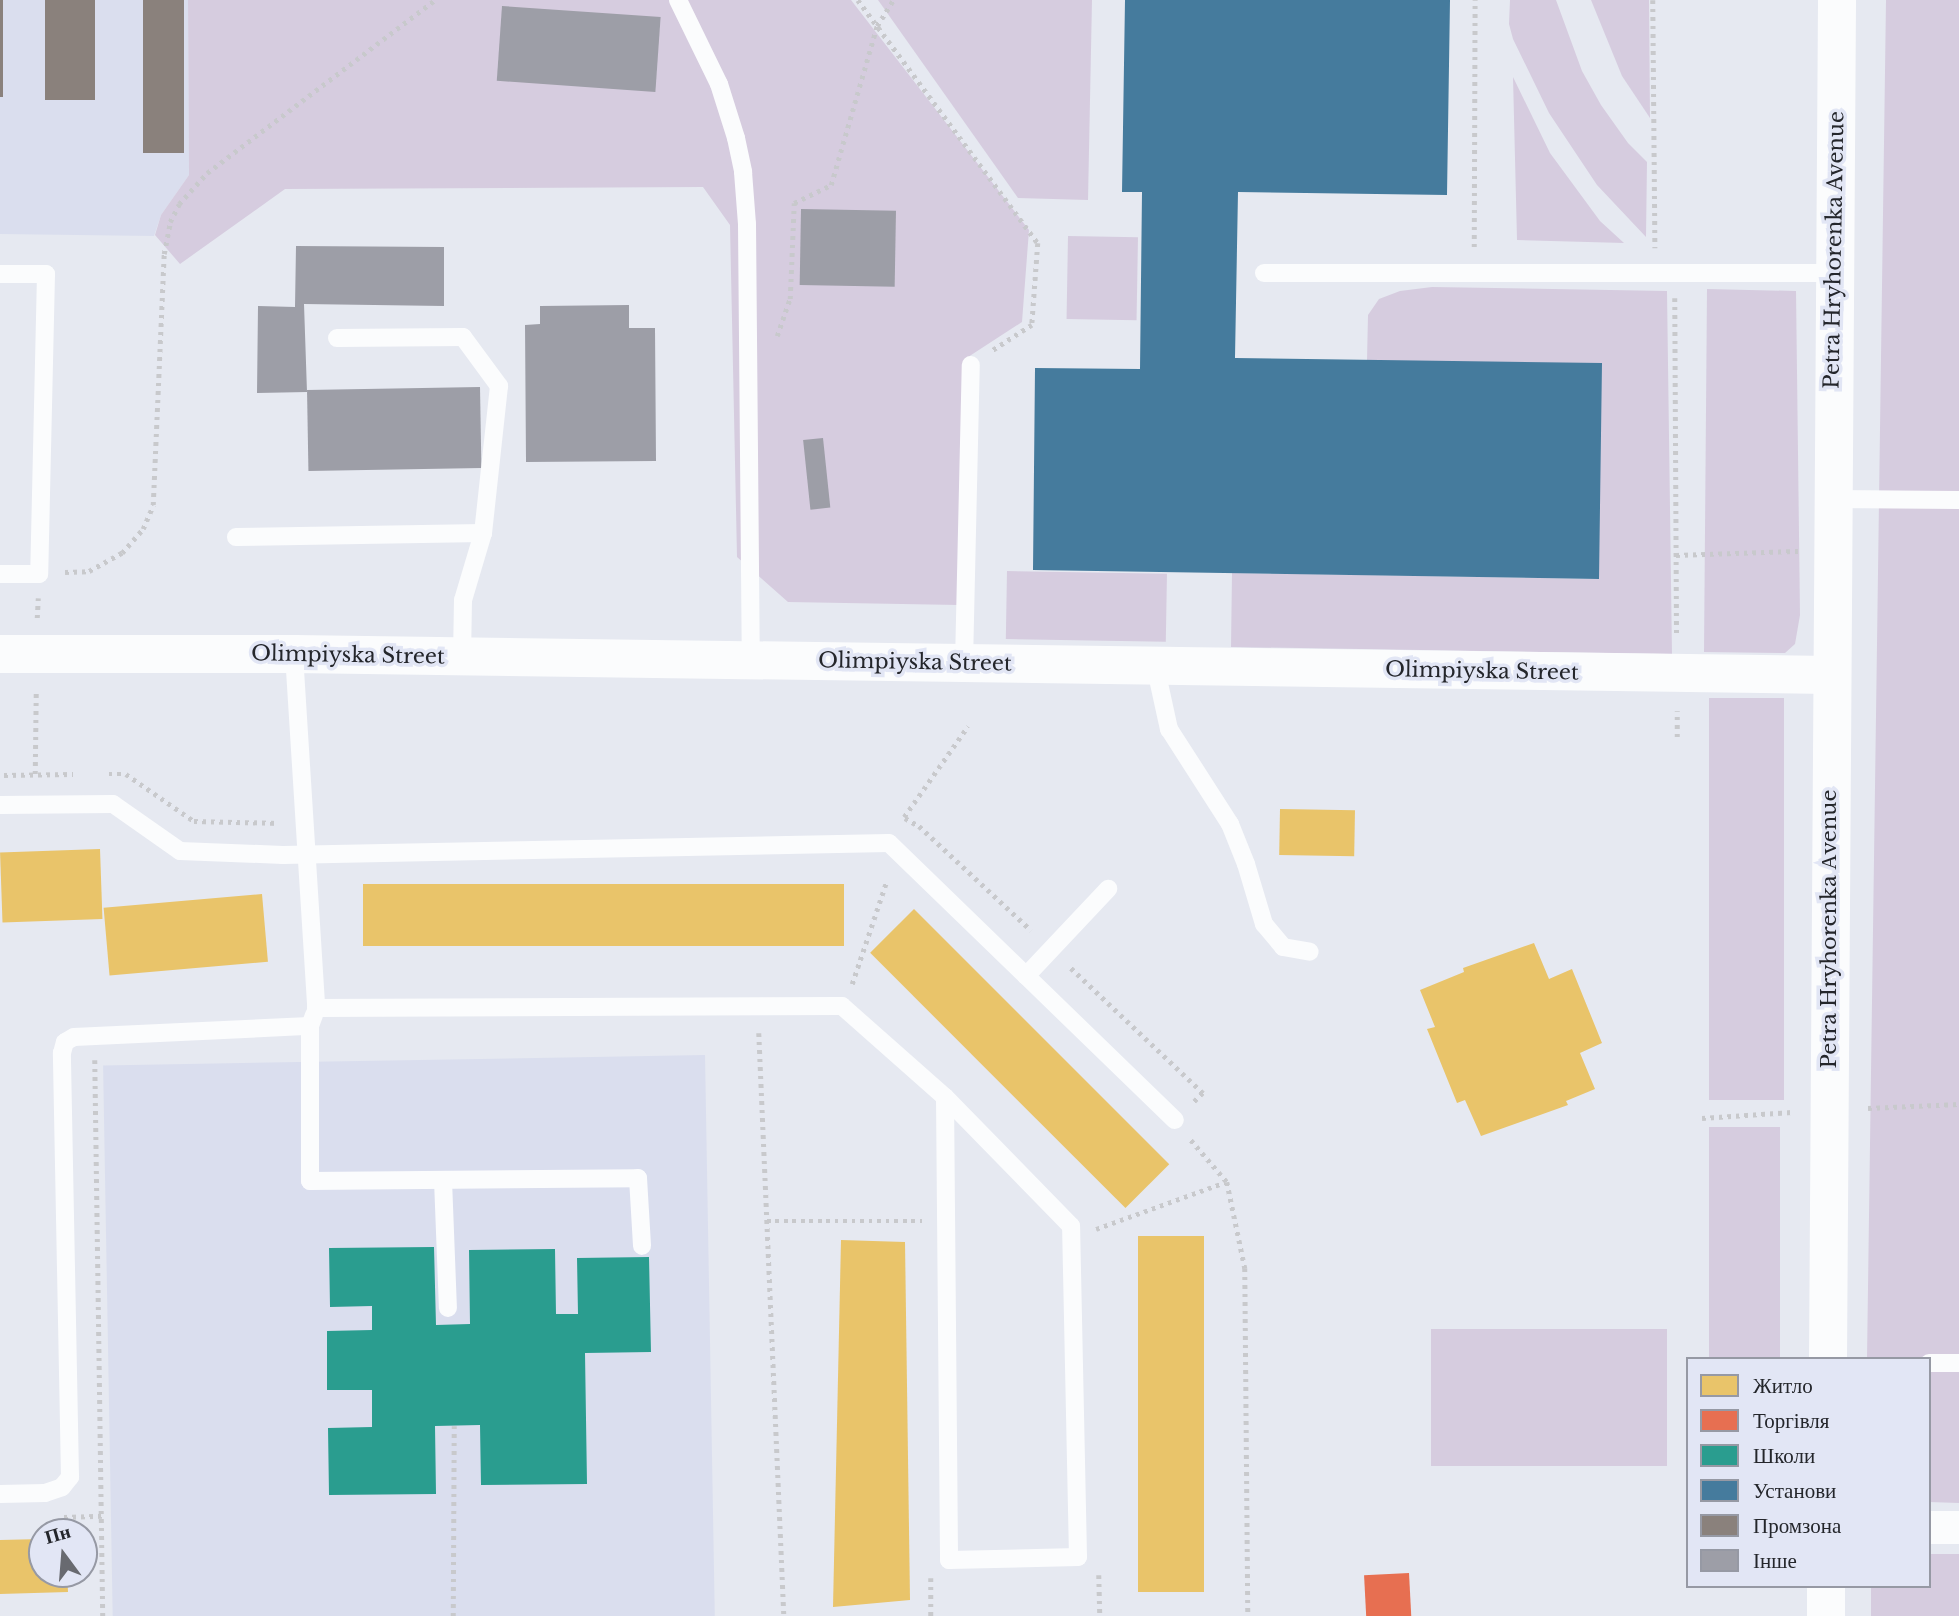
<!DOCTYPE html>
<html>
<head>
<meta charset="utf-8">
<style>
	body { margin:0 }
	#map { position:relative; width:1959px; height:1616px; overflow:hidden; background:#e6e9f1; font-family:"Libre Baskerville",serif }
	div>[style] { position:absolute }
	.built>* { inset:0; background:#dadeee; transform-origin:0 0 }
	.green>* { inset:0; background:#d6ccdf; transform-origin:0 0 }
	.homes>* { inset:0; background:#e9c46a; transform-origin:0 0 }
	.shops>* { inset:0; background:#e76f51; transform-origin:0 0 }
	.schools>* { inset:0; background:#2a9d8f }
	.public>* { inset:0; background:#457b9d }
	.industry>* { inset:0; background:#8a817c; transform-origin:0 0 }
	.building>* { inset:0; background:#9d9ea7; transform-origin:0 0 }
	.path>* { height:4.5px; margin-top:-2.25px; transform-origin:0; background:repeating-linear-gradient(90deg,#c8c9cc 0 3.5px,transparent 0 8.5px) }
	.lane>* { height:18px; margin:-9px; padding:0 9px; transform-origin:9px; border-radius:9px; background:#fbfcfd }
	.street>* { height:33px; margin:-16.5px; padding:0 16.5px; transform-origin:16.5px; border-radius:16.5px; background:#fbfcfd }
	.secondary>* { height:38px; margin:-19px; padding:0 19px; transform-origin:19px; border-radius:19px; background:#fbfcfd }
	span { translate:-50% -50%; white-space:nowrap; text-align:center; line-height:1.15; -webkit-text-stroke:7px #e2e6f5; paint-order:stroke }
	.street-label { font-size:21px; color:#24262b }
	.legend { position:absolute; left:1686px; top:1357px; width:245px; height:231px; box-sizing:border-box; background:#e2e6f5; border:2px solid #9699a4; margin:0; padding:9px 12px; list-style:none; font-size:21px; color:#24262b }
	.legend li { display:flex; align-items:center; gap:14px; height:35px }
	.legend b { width:35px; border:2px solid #9699a4 }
	.north { position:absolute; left:28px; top:1518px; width:70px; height:70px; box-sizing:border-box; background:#e2e6f5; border:2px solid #9699a4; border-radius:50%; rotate:344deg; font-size:19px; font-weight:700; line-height:28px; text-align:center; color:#24262b }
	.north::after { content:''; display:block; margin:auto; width:24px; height:32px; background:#686a70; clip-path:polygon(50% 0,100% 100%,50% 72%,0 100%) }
</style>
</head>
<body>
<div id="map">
	<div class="built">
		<i style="clip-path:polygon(0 0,188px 0,189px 175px,161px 215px,154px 236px,0 234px)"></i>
		<i style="left:705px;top:1055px;width:561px;height:602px;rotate:89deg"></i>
	</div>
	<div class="green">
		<i style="clip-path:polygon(188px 0,851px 0,1029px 230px,1022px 322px,965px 359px,959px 605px,788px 602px,737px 557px,730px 225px,703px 187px,285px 189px,180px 264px,155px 235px,161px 215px,189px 175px)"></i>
		<i style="clip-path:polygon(878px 0,1092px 0,1088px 200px,1018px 198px)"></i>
		<i style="clip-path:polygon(1510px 0,1556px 0,1582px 71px,1601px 105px,1628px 143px,1647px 162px,1646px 237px,1597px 185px,1549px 113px,1513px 39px,1509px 24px)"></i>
		<i style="clip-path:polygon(1591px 0,1649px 0,1650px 118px,1622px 76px)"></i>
		<i style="clip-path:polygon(1886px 0,1959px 0,1959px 1503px,1929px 1502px,1929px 1359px,1867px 1359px)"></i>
		<i style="clip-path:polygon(1513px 77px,1550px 153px,1600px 221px,1624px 243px,1517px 240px)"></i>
		<i style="left:1068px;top:236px;width:70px;height:83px;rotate:1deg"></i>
		<i style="clip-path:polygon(1432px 287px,1667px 291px,1672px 654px,1231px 647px,1232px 573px,1599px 579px,1367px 360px,1368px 315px,1379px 299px,1400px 291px)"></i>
		<i style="clip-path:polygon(1707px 289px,1796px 291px,1800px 615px,1795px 644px,1785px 653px,1704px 652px)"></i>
		<i style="left:1007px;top:571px;width:160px;height:68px;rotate:1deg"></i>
		<i style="left:1709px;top:698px;width:75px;height:402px"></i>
		<i style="left:1709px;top:1127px;width:71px;height:232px"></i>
		<i style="left:1667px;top:1329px;width:137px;height:236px;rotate:90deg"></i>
		<i style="clip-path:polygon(1929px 1554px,1959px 1554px,1959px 1616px,1871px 1616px,1871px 1586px,1929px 1586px)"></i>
	</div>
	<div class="homes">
		<i style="left:1280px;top:809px;width:75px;height:46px;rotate:1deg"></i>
		<i style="left:100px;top:849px;width:70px;height:100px;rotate:88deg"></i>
		<i style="left:363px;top:884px;width:481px;height:62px"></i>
		<i style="left:262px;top:894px;width:68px;height:159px;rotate:85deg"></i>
		<i style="left:914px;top:909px;width:361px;height:62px;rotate:45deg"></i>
		<i style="clip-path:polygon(1534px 943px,1549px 979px,1572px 969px,1602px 1043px,1580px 1053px,1595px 1089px,1566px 1101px,1568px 1105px,1481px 1136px,1465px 1100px,1457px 1103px,1427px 1029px,1435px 1027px,1420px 990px,1464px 972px,1463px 968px)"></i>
		<i style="left:1138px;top:1236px;width:66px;height:356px"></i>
		<i style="clip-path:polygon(841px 1240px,905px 1242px,910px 1600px,833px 1607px)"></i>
		<i style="clip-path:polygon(42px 1539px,42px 1574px,67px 1574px,68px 1592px,0 1594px,0 1540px)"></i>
	</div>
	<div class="shops">
		<i style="left:1409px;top:1573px;width:43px;height:45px;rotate:87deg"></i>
	</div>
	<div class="schools">
		<i style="clip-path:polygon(434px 1247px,436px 1325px,470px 1324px,469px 1250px,555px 1249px,556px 1314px,578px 1314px,577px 1258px,649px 1257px,651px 1352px,585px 1353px,587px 1484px,481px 1485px,480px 1425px,435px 1426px,436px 1494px,329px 1495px,328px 1428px,372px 1427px,372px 1390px,327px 1390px,327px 1331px,372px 1330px,372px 1306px,330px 1307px,329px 1248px)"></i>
	</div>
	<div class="public">
		<i style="clip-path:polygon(1125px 0,1450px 0,1447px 195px,1238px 192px,1235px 358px,1602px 363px,1599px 579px,1033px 570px,1035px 368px,1140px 369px,1142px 192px,1122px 192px)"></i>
	</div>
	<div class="industry">
		<i style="left:0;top:0;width:3px;height:97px"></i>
		<i style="left:45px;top:0;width:50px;height:100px"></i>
		<i style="left:143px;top:0;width:41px;height:153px"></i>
	</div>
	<div class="building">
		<i style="left:502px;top:6px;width:159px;height:75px;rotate:4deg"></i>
		<i style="left:801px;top:209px;width:95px;height:76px;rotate:1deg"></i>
		<i style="clip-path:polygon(296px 246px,444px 247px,444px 306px,304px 304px,307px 392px,257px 393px,258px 306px,295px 307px)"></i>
		<i style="clip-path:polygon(629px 305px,629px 328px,655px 328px,656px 461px,526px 462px,525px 325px,540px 324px,540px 306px)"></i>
		<i style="left:480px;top:387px;width:81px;height:173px;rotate:89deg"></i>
		<i style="left:823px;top:438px;width:70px;height:20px;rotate:84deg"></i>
	</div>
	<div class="path">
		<i style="left:858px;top:0;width:302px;rotate:53.5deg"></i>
		<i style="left:1038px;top:243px;width:82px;rotate:94.2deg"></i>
		<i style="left:1032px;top:325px;width:48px;rotate:147deg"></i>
		<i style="left:1653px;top:0;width:248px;rotate:89.5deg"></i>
		<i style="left:1474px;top:247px;width:247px;rotate:-89.8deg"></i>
		<i style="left:1675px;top:298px;width:337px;rotate:89.7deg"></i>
		<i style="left:777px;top:336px;width:39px;rotate:-71deg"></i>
		<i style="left:790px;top:299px;width:96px;rotate:-87.6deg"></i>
		<i style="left:794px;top:203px;width:41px;rotate:-25.9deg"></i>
		<i style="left:831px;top:185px;width:166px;rotate:-73.9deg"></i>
		<i style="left:877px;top:26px;width:31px;rotate:-58deg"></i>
		<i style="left:1676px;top:555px;width:122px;rotate:-1.9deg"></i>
		<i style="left:65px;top:572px;width:24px;rotate:-2deg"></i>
		<i style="left:89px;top:571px;width:38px;rotate:-29deg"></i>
		<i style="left:122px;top:553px;width:32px;rotate:-49deg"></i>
		<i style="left:143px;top:529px;width:26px;rotate:-67deg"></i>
		<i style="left:153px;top:505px;width:251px;rotate:-87.5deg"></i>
		<i style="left:164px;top:254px;width:33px;rotate:-79deg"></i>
		<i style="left:170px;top:222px;width:20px;rotate:-63deg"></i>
		<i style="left:179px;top:204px;width:42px;rotate:-47.9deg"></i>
		<i style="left:207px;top:173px;width:286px;rotate:-37.2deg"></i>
		<i style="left:37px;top:618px;width:20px;rotate:-87deg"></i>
		<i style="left:1677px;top:737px;width:26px;rotate:-90deg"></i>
		<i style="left:35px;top:774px;width:85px;rotate:-89.3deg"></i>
		<i style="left:109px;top:774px;width:17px"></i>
		<i style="left:126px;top:774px;width:83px;rotate:34.7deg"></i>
		<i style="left:194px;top:821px;width:85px;rotate:1.3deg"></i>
		<i style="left:4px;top:775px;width:69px;rotate:-0.8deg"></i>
		<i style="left:904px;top:817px;width:111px;rotate:-54.9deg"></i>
		<i style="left:905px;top:818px;width:16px;rotate:30deg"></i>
		<i style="left:919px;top:826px;width:153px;rotate:42.9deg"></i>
		<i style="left:1071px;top:968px;width:182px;rotate:43.4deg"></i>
		<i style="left:1203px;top:1093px;width:13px;rotate:135deg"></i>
		<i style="left:852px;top:984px;width:110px;rotate:-71.4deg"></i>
		<i style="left:759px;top:1033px;width:584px;rotate:87.54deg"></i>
		<i style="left:95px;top:1060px;width:556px;rotate:89.18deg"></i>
		<i style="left:1868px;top:1108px;width:91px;rotate:-2.5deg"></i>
		<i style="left:1702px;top:1118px;width:90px;rotate:-3.8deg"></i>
		<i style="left:1191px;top:1140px;width:55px;rotate:49.4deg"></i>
		<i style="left:1227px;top:1182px;width:88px;rotate:78.2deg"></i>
		<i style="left:1245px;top:1268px;width:348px;rotate:89.5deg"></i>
		<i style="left:767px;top:1221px;width:155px"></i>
		<i style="left:1096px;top:1229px;width:138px;rotate:-19.9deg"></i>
		<i style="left:64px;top:1517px;width:38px;rotate:-2deg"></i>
		<i style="left:1099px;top:1575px;width:41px;rotate:88.6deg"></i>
		<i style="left:931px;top:1578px;width:38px;rotate:90deg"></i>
		<i style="left:453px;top:1616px;width:190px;rotate:-89.7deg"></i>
	</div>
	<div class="lane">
		<i style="left:678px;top:0;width:93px;rotate:64deg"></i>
		<i style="left:719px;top:84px;width:57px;rotate:72.5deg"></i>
		<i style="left:736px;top:138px;width:35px;rotate:78deg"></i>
		<i style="left:743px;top:172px;width:52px;rotate:85.6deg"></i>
		<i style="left:747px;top:224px;width:435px;rotate:89.5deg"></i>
		<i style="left:1264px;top:273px;width:570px"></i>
		<i style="left:0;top:274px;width:46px"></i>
		<i style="left:46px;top:274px;width:300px;rotate:91.3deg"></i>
		<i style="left:39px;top:574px;width:39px;rotate:180deg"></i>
		<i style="left:337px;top:338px;width:126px;rotate:-0.5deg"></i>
		<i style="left:463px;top:337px;width:61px;rotate:53.7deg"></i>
		<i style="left:499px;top:386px;width:148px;rotate:96.2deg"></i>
		<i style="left:483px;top:533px;width:70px;rotate:106.6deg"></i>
		<i style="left:463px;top:600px;width:56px;rotate:91deg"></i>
		<i style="left:1832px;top:499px;width:127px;rotate:0.5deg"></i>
		<i style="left:236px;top:537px;width:247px;rotate:-0.9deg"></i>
		<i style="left:294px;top:654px;width:355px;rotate:86.4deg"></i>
		<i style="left:316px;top:1008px;width:526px;rotate:-0.22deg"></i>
		<i style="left:842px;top:1006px;width:137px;rotate:41.5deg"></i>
		<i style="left:945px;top:1097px;width:463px;rotate:89.5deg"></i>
		<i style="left:949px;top:1560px;width:129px;rotate:-1.3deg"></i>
		<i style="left:1078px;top:1557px;width:331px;rotate:-91.2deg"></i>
		<i style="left:1071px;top:1226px;width:180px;rotate:-134.3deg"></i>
		<i style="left:964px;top:663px;width:298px;rotate:-88.7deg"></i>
		<i style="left:1155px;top:665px;width:66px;rotate:77.7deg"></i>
		<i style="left:1169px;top:729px;width:113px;rotate:57.3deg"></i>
		<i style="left:1230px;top:824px;width:43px;rotate:68.2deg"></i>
		<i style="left:1246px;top:864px;width:63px;rotate:73.3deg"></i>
		<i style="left:1264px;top:924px;width:30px;rotate:50deg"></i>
		<i style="left:1283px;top:947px;width:27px;rotate:10deg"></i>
		<i style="left:0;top:805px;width:113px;rotate:-0.5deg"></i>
		<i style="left:113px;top:804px;width:82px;rotate:35deg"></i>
		<i style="left:180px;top:851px;width:103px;rotate:2.2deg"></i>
		<i style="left:283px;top:855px;width:606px;rotate:-1.13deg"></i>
		<i style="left:889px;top:843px;width:398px;rotate:44.1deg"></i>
		<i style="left:1026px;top:976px;width:120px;rotate:-46.7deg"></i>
		<i style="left:314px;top:1015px;width:12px;rotate:110deg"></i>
		<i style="left:310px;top:1026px;width:155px;rotate:90deg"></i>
		<i style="left:310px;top:1181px;width:328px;rotate:-0.5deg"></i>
		<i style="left:638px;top:1178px;width:68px;rotate:86.6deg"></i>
		<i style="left:443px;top:1180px;width:128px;rotate:87.8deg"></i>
		<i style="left:1929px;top:1363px;width:30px"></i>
		<i style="left:0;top:1494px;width:45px;rotate:-1.3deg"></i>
		<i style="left:45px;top:1493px;width:18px;rotate:-19deg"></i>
		<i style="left:62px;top:1487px;width:13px;rotate:-51deg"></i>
		<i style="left:70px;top:1477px;width:424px;rotate:-91.1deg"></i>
		<i style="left:62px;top:1053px;width:11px;rotate:-75deg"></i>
		<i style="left:65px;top:1042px;width:10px;rotate:-29deg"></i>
		<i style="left:74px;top:1037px;width:236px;rotate:-2.7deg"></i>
	</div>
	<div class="street">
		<i style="left:1929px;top:1527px;width:30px"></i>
	</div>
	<div class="secondary">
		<i style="left:0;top:654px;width:294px"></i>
		<i style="left:294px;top:654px;width:1536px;rotate:0.78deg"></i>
		<i style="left:1828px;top:1359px;width:1359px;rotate:-89.62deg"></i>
		<i style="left:1826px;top:1586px;width:30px;rotate:90deg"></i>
	</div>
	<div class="street-label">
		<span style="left:1834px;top:250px;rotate:-89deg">Petra Hryhorenka Avenue</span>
		<span style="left:348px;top:655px;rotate:1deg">Olimpiyska Street</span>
		<span style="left:915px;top:662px;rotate:1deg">Olimpiyska Street</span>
		<span style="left:1482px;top:671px;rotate:1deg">Olimpiyska Street</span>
		<span style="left:1829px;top:929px;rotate:-90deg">Petra Hryhorenka Аvenue</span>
	</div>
	<ul class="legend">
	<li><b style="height:19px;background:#e9c46a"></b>Житло</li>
	<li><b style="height:19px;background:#e76f51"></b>Торгівля</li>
	<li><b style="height:19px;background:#2a9d8f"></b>Школи</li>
	<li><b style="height:19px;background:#457b9d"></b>Установи</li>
	<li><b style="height:19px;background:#8a817c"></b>Промзона</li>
	<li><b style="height:19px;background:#9d9ea7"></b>Інше</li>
	</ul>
	<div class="north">Пн</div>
</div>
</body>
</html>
